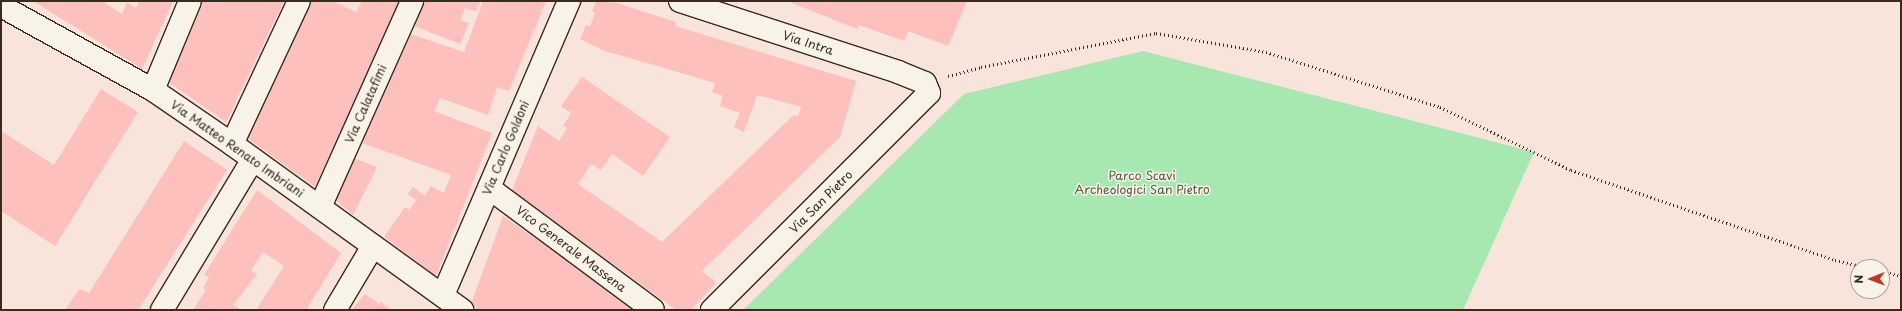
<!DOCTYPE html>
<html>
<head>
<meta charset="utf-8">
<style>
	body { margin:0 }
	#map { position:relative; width:1902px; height:311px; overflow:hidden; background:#f9e4db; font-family:"Playpen Sans",sans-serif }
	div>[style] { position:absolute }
	.green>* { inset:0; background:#a7e7b0 }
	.building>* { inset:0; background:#fdc0bc }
	.path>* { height:2.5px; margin-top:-1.25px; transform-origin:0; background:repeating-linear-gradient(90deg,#3b2a1e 0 1px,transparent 0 4px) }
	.roads { filter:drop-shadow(1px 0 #3b2a1e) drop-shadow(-1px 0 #3b2a1e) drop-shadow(0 1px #3b2a1e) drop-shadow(0 -1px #3b2a1e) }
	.minor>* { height:22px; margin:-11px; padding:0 11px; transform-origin:11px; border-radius:11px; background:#f7f3e8 }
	span { translate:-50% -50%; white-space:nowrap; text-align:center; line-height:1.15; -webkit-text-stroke:3px #f7f3e8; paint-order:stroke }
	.street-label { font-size:12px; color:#3b2a1e }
	.park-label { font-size:12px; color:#565942 }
	.frame { position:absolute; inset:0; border:2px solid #3b2a1e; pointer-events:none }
	.north { position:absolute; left:1850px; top:259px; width:40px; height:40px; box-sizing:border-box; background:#f7f3e8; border:1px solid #aca397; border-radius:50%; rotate:269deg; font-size:11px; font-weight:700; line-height:16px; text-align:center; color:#3b2a1e }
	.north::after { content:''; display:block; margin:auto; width:14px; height:18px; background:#c8321e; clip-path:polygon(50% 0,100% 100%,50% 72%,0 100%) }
</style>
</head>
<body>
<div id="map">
	<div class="green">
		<i style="clip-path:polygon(1143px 51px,1534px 152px,1463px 310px,743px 310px,964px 94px)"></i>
	</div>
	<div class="building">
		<i style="clip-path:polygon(33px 1px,102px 1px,122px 14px,127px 2px,136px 8px,139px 1px,173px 1px,142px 69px)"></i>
		<i style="clip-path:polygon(200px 1px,284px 1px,226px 122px,165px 80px)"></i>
		<i style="clip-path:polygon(310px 1px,333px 1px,356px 12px,362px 1px,400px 1px,315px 187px,247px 138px)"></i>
		<i style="clip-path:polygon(424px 1px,480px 1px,476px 12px,465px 8px,460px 20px,469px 23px,460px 44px,414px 26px)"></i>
		<i style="clip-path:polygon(483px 1px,546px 1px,509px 91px,497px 87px,488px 115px,440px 98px,434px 111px,492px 133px,436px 276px,384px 237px,405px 207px,409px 210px,416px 200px,408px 194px,413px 187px,425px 196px,431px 186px,444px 193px,451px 175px,362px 143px,411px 34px,464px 52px)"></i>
		<i style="clip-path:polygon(596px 1px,617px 3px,676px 22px,675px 26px,856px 81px,840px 137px,702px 271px,716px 283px,691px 310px,676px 310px,512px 190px,538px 126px,559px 141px,567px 128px,563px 126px,571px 113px,561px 106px,582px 77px,670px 137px,643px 176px,612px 154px,601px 170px,591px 164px,578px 184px,662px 242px,782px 126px,794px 115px,798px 116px,801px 107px,757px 95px,744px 132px,734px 127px,740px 113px,720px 106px,723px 96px,712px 92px,715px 83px,602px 50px,580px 39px,586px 25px,590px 26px,595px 13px,592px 11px)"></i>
		<i style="clip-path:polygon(787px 1px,967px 1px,948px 46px,908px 31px,904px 41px,859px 25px,857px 29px)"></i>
		<i style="clip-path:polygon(101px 89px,138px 112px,55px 246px,1px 211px,1px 131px,54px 165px)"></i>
		<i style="clip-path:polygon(184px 141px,227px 170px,138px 310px,65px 310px,79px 289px,89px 293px)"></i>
		<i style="clip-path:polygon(354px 158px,377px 167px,353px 215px,335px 200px)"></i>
		<i style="clip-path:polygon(257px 190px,341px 253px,306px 310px,256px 310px,284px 266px,263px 252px,251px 270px,257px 274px,233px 305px,241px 310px,193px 310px,206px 290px,203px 288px,209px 277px,204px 275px)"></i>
		<i style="clip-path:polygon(503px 216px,581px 270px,636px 310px,478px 310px,471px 304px)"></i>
		<i style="clip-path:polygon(365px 294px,379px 304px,381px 302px,390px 310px,352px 310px)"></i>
	</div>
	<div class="path">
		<i style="left:948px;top:76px;width:34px;rotate:-15deg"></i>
		<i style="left:981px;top:67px;width:178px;rotate:-11deg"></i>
		<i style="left:1156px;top:33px;width:112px;rotate:9.8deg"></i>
		<i style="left:1266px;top:52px;width:182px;rotate:17.5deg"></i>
		<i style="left:1440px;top:107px;width:145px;rotate:25.7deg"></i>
		<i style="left:1571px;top:170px;width:279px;rotate:18.8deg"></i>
		<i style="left:1835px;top:260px;width:31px;rotate:13deg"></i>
		<i style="left:1882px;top:271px;width:20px;rotate:15deg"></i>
	</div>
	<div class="roads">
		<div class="minor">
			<i style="left:680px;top:1px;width:229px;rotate:18deg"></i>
			<i style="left:898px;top:72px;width:29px;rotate:22deg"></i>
			<i style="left:925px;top:83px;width:11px;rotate:68deg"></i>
			<i style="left:929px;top:93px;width:307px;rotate:135deg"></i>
			<i style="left:1px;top:6px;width:174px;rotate:28.9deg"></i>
			<i style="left:153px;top:90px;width:96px;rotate:34.4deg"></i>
			<i style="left:232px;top:144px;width:284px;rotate:35.8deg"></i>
			<i style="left:153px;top:90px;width:96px;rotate:-67.4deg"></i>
			<i style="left:232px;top:144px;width:158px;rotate:-64.9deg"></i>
			<i style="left:489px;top:188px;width:204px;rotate:36.6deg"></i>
			<i style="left:320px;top:207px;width:226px;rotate:-65.9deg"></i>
			<i style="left:443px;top:295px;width:320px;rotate:-66.8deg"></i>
			<i style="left:162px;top:310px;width:176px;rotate:-58.9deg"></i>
			<i style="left:335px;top:310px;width:74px;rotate:-59.3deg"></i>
		</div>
	</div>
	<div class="street-label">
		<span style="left:808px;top:43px;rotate:18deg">Via Intra</span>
		<span style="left:366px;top:104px;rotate:-66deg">Via Calatafimi</span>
		<span style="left:506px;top:148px;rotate:-67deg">Via Carlo Goldoni</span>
		<span style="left:237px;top:149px;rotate:35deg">Via Matteo Renato Imbriani</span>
		<span style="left:821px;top:202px;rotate:-45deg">Via San Pietro</span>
		<span style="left:571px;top:249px;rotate:37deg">Vico Generale Massena</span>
	</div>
	<div class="park-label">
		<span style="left:1142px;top:183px">Parco Scavi<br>Archeologici San Pietro</span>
	</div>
	<div class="frame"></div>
	<div class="north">N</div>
</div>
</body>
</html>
